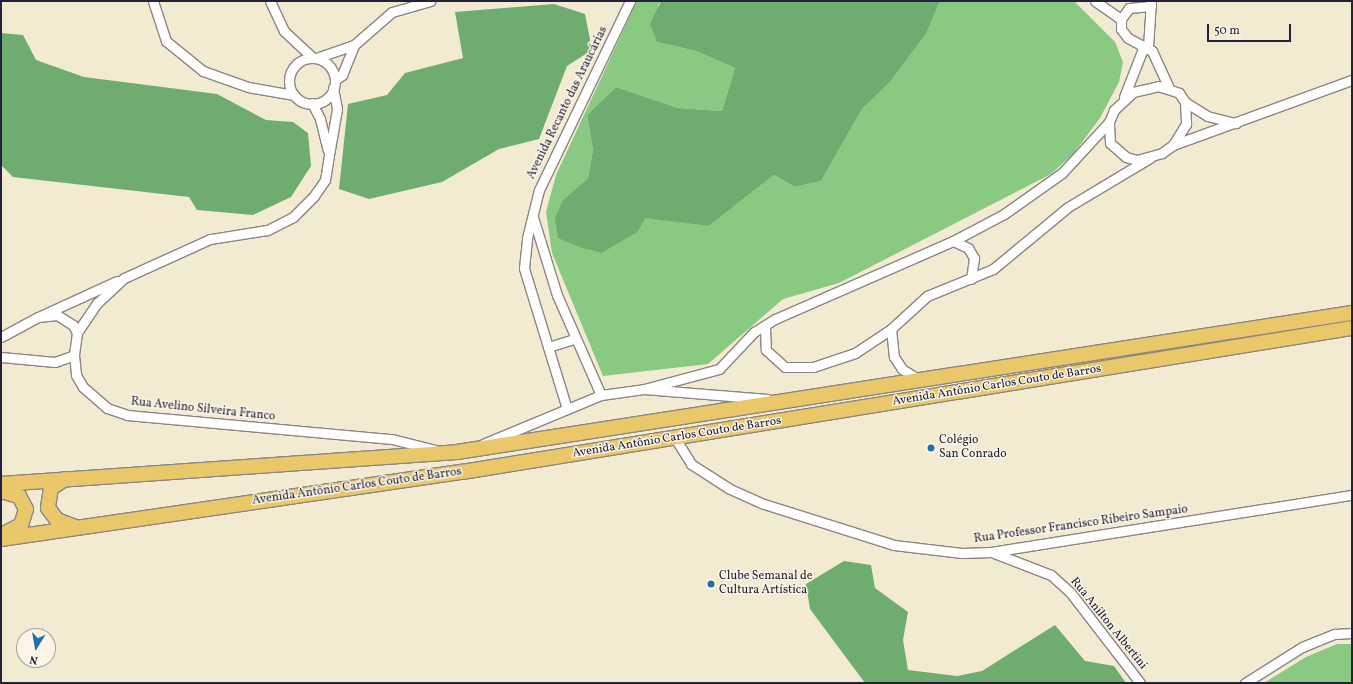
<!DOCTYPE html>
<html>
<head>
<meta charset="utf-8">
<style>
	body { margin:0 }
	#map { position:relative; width:1353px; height:684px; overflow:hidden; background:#f2ebd2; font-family:Vollkorn,serif }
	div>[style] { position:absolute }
	.green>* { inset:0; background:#89c981 }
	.forest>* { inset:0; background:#6ead6f }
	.roads { filter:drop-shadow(1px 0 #8a8686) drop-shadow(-1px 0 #8a8686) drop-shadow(0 1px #8a8686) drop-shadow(0 -1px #8a8686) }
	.street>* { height:9px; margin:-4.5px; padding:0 4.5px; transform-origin:4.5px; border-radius:4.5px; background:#fff }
	.street>.ring { margin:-4.5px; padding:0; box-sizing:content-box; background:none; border:9px solid #fff; border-radius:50% }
	.primary>* { height:14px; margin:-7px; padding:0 7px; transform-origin:7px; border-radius:7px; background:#eac769 }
	.dots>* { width:11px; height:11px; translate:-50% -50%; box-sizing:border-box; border:2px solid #fcf5e5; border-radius:50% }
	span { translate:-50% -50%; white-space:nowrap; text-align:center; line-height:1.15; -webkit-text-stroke:3px #fcf5e5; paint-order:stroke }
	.street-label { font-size:12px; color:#22223b }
	.poi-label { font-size:12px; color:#22223b }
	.left { translate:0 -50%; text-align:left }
	.frame { position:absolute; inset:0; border:2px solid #22223b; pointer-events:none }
	.north { position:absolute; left:16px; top:628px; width:40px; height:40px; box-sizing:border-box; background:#fcf5e5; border:1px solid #a5a1a1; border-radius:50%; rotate:191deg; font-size:11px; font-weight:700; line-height:16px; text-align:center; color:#22223b }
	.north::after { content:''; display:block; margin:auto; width:14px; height:18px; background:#1f6fb2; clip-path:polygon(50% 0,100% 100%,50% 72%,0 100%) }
	.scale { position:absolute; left:1207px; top:24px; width:84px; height:18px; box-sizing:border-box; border:2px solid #22223b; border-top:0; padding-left:5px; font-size:12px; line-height:14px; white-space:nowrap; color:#22223b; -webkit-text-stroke:3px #fcf5e5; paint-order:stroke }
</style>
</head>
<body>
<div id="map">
	<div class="green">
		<i style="clip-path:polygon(637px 1px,661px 1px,658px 5px,657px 42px,696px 51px,735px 68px,722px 111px,678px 108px,616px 87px,587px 115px,593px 150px,588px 178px,563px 200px,602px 253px,638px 232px,645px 217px,709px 226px,774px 175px,795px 187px,821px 181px,862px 109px,890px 82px,926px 34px,940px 1px,1074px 1px,1115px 42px,1123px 62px,1119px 82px,1100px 118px,1074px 153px,1051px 174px,839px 283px,783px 299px,708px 364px,603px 376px,552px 253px,546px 212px,556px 175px)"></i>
		<i style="clip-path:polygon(1337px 644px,1352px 644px,1352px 683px,1264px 683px,1306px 657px)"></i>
	</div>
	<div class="forest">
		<i style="clip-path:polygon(661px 1px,940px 1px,926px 34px,890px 82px,862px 109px,821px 181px,795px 187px,774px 175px,709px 226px,645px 218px,638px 232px,602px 253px,582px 248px,558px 238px,555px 218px,563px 200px,588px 178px,593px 150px,587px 115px,616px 87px,678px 108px,722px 111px,735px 68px,696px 51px,657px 42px,650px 24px)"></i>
		<i style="clip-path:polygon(554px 4px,585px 14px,592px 50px,567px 66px,539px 139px,499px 149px,442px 182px,369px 199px,339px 189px,348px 104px,387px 95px,405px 73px,463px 58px,455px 12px)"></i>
		<i style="clip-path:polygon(1px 33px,23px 35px,36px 60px,84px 77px,217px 94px,266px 120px,293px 122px,308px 133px,311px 166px,291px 197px,253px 215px,197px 210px,189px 197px,13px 177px,1px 165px)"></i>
		<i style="clip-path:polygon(844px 561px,871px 565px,875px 588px,908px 612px,903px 640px,908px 670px,957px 676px,982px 671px,1055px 625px,1085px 661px,1114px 666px,1126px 683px,865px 683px,810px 609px,806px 584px)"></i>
	</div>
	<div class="roads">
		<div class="street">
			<i style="left:153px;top:1px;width:42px;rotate:72deg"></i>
			<i style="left:166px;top:41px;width:48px;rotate:39deg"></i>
			<i style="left:203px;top:71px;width:48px;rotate:19.6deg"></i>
			<i style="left:248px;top:87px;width:47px;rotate:9.9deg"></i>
			<i style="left:270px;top:1px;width:33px;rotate:65deg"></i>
			<i style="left:284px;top:31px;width:38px;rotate:43deg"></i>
			<i style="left:1095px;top:1px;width:32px;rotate:35deg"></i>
			<i style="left:1151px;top:6px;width:22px;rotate:175deg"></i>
			<i style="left:1129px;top:8px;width:14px;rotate:126deg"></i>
			<i style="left:1121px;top:19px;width:10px;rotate:90deg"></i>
			<i style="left:1121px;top:29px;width:11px;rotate:52deg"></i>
			<i style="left:1128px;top:38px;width:27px;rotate:28deg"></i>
			<i style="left:1152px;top:51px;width:41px;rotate:65.3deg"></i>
			<i style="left:1148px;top:47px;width:46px;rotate:-86.3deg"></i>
			<i style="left:316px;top:58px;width:40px;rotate:-18.9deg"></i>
			<i style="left:354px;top:45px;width:50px;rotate:-41deg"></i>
			<i style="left:392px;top:12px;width:40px;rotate:-16deg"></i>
			<i class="ring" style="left:289px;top:58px;width:37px;height:37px"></i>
			<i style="left:335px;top:80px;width:9px;rotate:-36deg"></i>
			<i style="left:342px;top:75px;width:32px;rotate:-68deg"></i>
			<i style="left:1158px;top:86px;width:22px;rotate:18deg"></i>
			<i style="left:1179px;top:93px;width:11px;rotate:56deg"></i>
			<i style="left:1185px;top:102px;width:22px;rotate:87deg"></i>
			<i style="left:1186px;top:124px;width:25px;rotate:122deg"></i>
			<i style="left:1173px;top:145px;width:14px;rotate:144deg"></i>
			<i style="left:1162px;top:153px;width:26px;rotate:164deg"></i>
			<i style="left:1137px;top:160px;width:11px;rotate:-165deg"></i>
			<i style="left:1126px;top:157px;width:21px;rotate:-139deg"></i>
			<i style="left:1110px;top:143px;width:21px;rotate:-93deg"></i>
			<i style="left:1109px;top:122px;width:13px;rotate:-67deg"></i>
			<i style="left:1114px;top:110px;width:26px;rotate:-43deg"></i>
			<i style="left:1133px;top:92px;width:26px;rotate:-13deg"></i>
			<i style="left:333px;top:88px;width:21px;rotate:79deg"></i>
			<i style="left:337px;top:109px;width:47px;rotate:99.9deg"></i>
			<i style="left:329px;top:155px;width:25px;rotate:99deg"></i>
			<i style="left:325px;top:180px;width:19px;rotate:125deg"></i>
			<i style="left:314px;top:196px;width:30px;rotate:135deg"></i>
			<i style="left:293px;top:217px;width:29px;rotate:153deg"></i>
			<i style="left:267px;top:230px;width:58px;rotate:171deg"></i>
			<i style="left:210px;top:239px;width:94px;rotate:155.6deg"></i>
			<i style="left:124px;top:278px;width:37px;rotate:137deg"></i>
			<i style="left:97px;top:303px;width:36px;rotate:124deg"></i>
			<i style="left:77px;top:333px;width:22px;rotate:98deg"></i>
			<i style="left:74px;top:355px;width:20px;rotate:84deg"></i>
			<i style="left:76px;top:375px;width:14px;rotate:60deg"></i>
			<i style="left:83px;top:387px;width:32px;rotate:41deg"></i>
			<i style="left:107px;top:408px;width:21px;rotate:19deg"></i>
			<i style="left:127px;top:415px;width:266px;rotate:5.2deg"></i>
			<i style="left:392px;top:439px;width:44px;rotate:14.3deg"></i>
			<i style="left:1124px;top:97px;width:49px;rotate:-68.6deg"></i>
			<i style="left:1142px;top:51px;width:7px;rotate:-34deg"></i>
			<i style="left:1185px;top:102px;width:26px;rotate:32deg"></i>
			<i style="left:1207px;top:116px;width:30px;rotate:14deg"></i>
			<i style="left:312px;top:103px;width:18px;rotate:63deg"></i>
			<i style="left:320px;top:119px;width:32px;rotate:76deg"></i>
			<i style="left:1173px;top:145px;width:190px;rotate:-20deg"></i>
			<i style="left:533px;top:217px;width:82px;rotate:72.9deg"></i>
			<i style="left:557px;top:295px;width:109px;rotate:66.3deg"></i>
			<i style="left:953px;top:241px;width:17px;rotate:25deg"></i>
			<i style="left:968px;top:248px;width:12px;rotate:59deg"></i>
			<i style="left:974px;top:258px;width:21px;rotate:98deg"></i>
			<i style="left:38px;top:317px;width:87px;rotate:-24.5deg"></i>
			<i style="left:765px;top:326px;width:24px;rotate:88deg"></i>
			<i style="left:766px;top:350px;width:25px;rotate:42deg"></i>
			<i style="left:785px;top:367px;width:28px"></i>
			<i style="left:813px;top:367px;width:44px;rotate:-18.4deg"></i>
			<i style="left:855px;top:353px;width:43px;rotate:-33.7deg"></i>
			<i style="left:891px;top:329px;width:49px;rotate:-42.5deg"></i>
			<i style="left:927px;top:296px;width:71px;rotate:-22.2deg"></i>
			<i style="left:993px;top:269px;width:97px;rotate:-39.6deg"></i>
			<i style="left:1068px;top:207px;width:96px;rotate:-30.9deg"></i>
			<i style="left:891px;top:329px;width:28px;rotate:84deg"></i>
			<i style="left:894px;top:357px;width:14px;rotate:56deg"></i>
			<i style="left:902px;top:369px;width:19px;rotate:32deg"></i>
			<i style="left:1px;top:337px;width:42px;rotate:-28.4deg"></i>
			<i style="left:38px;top:317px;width:19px;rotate:-6deg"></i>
			<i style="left:57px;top:315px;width:19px;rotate:32deg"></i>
			<i style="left:73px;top:325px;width:9px;rotate:63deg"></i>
			<i style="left:548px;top:347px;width:28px;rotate:-17deg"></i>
			<i style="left:1px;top:357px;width:54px;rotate:5.3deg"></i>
			<i style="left:55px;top:362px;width:20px;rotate:-20deg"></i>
			<i style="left:644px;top:389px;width:78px;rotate:-14.9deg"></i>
			<i style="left:719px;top:369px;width:51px;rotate:-46.6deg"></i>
			<i style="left:754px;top:332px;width:25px;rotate:-32deg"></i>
			<i style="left:775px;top:319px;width:194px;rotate:-23.7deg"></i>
			<i style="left:953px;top:241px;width:58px;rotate:-27.9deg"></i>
			<i style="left:1004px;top:214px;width:71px;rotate:-35.3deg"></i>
			<i style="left:1062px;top:173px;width:69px;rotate:-47.3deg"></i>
			<i style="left:567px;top:409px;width:147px;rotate:-107deg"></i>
			<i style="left:524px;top:268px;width:30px;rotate:-84deg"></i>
			<i style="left:527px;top:238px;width:49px;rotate:-76deg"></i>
			<i style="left:539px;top:190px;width:210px;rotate:-64.3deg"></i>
			<i style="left:675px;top:438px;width:31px;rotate:58deg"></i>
			<i style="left:691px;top:464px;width:46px;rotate:32.7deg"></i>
			<i style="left:730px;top:489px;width:37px;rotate:24deg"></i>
			<i style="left:764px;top:504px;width:136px;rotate:17.5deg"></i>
			<i style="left:894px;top:545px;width:68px;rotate:6.7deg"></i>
			<i style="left:962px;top:553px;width:29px;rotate:-2deg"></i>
			<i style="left:991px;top:552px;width:365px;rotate:-9deg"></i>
			<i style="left:483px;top:444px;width:128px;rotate:-22.6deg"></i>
			<i style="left:601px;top:395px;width:43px;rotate:-7.9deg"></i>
			<i style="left:644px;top:389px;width:124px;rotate:4.6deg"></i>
			<i style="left:994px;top:553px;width:61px;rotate:21.1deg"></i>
			<i style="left:1051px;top:575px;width:25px;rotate:42deg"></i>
			<i style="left:1070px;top:592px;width:115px;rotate:52.4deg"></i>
			<i style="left:1245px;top:683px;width:67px;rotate:-32.3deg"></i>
			<i style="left:1302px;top:647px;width:35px;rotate:-22deg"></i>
			<i style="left:1335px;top:634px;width:17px;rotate:-3deg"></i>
		</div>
		<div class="primary">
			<i style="left:65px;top:479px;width:17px;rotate:147deg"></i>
			<i style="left:51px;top:488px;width:20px;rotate:99deg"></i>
			<i style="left:48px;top:508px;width:15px;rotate:53deg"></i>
			<i style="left:57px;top:520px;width:19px;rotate:21deg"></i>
			<i style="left:1px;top:484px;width:457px;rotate:-4deg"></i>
			<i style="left:457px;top:452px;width:906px;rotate:-8.83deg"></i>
			<i style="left:1px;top:491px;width:19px;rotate:16deg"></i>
			<i style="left:19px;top:496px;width:15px;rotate:62deg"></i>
			<i style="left:26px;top:509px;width:17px;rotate:107deg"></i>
			<i style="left:21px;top:525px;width:22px;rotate:153deg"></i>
			<i style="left:1px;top:539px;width:466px;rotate:-8.3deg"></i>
			<i style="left:462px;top:472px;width:902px;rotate:-9.19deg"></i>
		</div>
	</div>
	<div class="dots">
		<i style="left:931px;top:448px;background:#1f6fb2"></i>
		<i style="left:711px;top:584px;background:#1f6fb2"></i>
	</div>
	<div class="street-label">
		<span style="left:568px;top:103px;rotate:-64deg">Avenida Recanto das Araucárias</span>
		<span style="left:997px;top:386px;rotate:-9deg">Avenida Antônio Carlos Couto de Barros</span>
		<span style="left:203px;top:410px;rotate:6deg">Rua Avelino Silveira Franco</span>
		<span style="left:677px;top:438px;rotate:-9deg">Avenida Antônio Carlos Couto de Barros</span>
		<span style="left:357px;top:487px;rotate:-8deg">Avenida Antônio Carlos Couto de Barros</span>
		<span style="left:1081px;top:525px;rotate:-8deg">Rua Professor Francisco Ribeiro Sampaio</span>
		<span style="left:1108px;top:624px;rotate:51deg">Rua Anilton Albertini</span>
	</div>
	<div class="poi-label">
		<span class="left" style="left:939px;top:448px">Colégio<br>San Conrado</span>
		<span class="left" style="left:719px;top:584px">Clube Semanal de<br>Cultura Artística</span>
	</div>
	<div class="frame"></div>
	<div class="north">N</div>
	<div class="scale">50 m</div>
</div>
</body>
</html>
